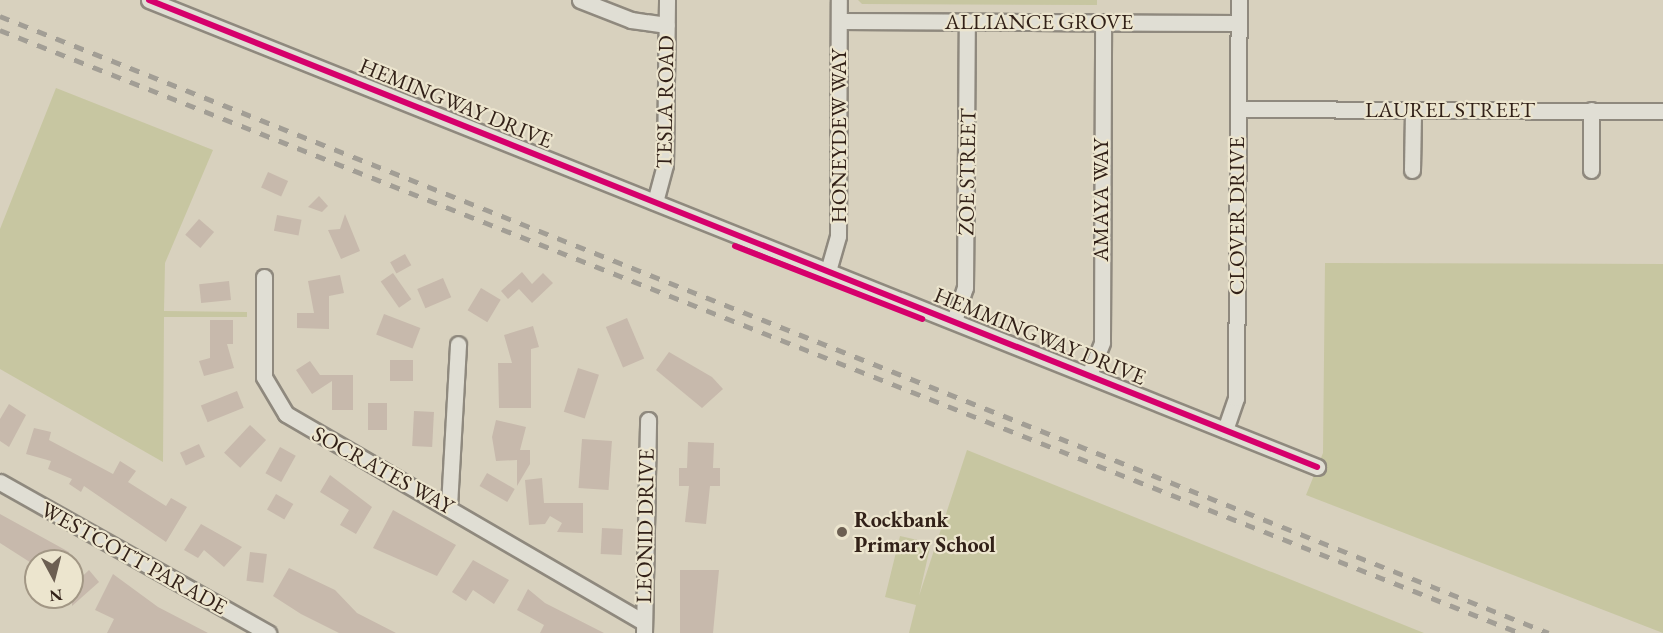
<!DOCTYPE html>
<html>
<head>
<meta charset="utf-8">
<style>
	body { margin:0 }
	#map { position:relative; width:1663px; height:633px; overflow:hidden; background:#d8d1be; font-family:"EB Garamond",serif }
	div>[style] { position:absolute }
	.green>* { inset:0; background:#c7c6a1 }
	.building>* { inset:0; background:#c7b9ac; transform-origin:0 0 }
	.roads { filter:drop-shadow(2px 0 #8f897e) drop-shadow(-2px 0 #8f897e) drop-shadow(0 2px #8f897e) drop-shadow(0 -2px #8f897e) }
	.minor>* { height:15px; margin:-7.5px; padding:0 7.5px; transform-origin:7.5px; border-radius:7.5px; background:#e0ded4 }
	.rail>* { height:4.5px; margin-top:-2.25px; transform-origin:0; background:repeating-linear-gradient(90deg,#a29e95 0 10px,transparent 0 20px) }
	.cycleway>* { height:6px; margin:-3px; padding:0 3px; transform-origin:3px; border-radius:3px; background:#d6006c }
	.dots>* { width:16px; height:16px; translate:-50% -50%; box-sizing:border-box; border:3px solid #ece5ce; border-radius:50% }
	span { translate:-50% -50%; white-space:nowrap; text-align:center; line-height:1.15; -webkit-text-stroke:4.5px #ece5ce; paint-order:stroke }
	.street-label { font-size:22px; color:#322118 }
	.poi-label { font-size:22px; color:#322118; font-weight:700 }
	.left { translate:0 -50%; text-align:left }
	.north { position:absolute; left:24px; top:549px; width:60px; height:60px; box-sizing:border-box; background:#ece5ce; border:2px solid #a29785; border-radius:50%; rotate:173deg; font-size:16px; font-weight:700; line-height:24px; text-align:center; color:#322118 }
	.north::after { content:''; display:block; margin:auto; width:21px; height:27px; background:#6c5f52; clip-path:polygon(50% 0,100% 100%,50% 72%,0 100%) }
</style>
</head>
<body>
<div id="map">
	<div class="green">
		<i style="clip-path:polygon(858px 0,1097px 0,1097px 5px,862px 4px)"></i>
		<i style="clip-path:polygon(56px 88px,213px 150px,165px 263px,164px 311px,247px 312px,247px 317px,164px 317px,163px 462px,0 369px,0 229px)"></i>
		<i style="clip-path:polygon(1325px 263px,1663px 264px,1663px 633px,1306px 495px,1323px 453px)"></i>
		<i style="clip-path:polygon(967px 450px,1424px 633px,909px 633px,916px 605px,885px 597px,900px 536px,931px 543px,919px 596px)"></i>
	</div>
	<div class="building">
		<i style="left:268px;top:172px;width:22px;height:17px;rotate:24deg"></i>
		<i style="clip-path:polygon(319px 196px,328px 206px,322px 212px,308px 207px)"></i>
		<i style="clip-path:polygon(345px 214px,360px 251px,341px 259px,328px 230px,340px 229px)"></i>
		<i style="left:277px;top:215px;width:25px;height:16px;rotate:11deg"></i>
		<i style="left:199px;top:219px;width:20px;height:21px;rotate:41deg"></i>
		<i style="left:405px;top:254px;width:13px;height:17px;rotate:61deg"></i>
		<i style="clip-path:polygon(522px 272px,532px 284px,543px 273px,553px 283px,532px 303px,519px 289px,508px 299px,501px 291px)"></i>
		<i style="left:393px;top:273px;width:32px;height:15px;rotate:55deg"></i>
		<i style="clip-path:polygon(340px 275px,344px 293px,329px 296px,329px 329px,297px 328px,297px 313px,314px 313px,308px 281px)"></i>
		<i style="left:443px;top:278px;width:21px;height:28px;rotate:67deg"></i>
		<i style="left:229px;top:281px;width:19px;height:30px;rotate:84deg"></i>
		<i style="left:481px;top:288px;width:23px;height:26px;rotate:31deg"></i>
		<i style="left:384px;top:314px;width:39px;height:22px;rotate:21deg"></i>
		<i style="left:627px;top:318px;width:44px;height:23px;rotate:67deg"></i>
		<i style="clip-path:polygon(210px 320px,233px 320px,233px 344px,227px 344px,234px 368px,204px 376px,199px 361px,210px 358px)"></i>
		<i style="clip-path:polygon(533px 326px,539px 347px,531px 349px,531px 408px,499px 408px,498px 363px,512px 363px,504px 335px)"></i>
		<i style="clip-path:polygon(669px 352px,712px 377px,723px 389px,702px 408px,656px 370px)"></i>
		<i style="left:390px;top:360px;width:23px;height:21px"></i>
		<i style="clip-path:polygon(310px 361px,320px 375px,353px 375px,353px 410px,332px 410px,332px 381px,312px 394px,296px 370px)"></i>
		<i style="left:578px;top:368px;width:22px;height:46px;rotate:18deg"></i>
		<i style="left:237px;top:391px;width:18px;height:39px;rotate:68deg"></i>
		<i style="left:368px;top:403px;width:19px;height:27px"></i>
		<i style="clip-path:polygon(9px 404px,26px 415px,9px 447px,0 441px,0 419px)"></i>
		<i style="left:414px;top:411px;width:20px;height:35px;rotate:3deg"></i>
		<i style="clip-path:polygon(496px 420px,526px 427px,520px 450px,530px 450px,530px 464px,517px 486px,517px 460px,496px 461px,492px 437px)"></i>
		<i style="left:250px;top:425px;width:22px;height:38px;rotate:43deg"></i>
		<i style="clip-path:polygon(34px 428px,51px 432px,49px 440px,113px 474px,120px 461px,136px 471px,128px 482px,166px 506px,171px 498px,187px 507px,166px 542px,84px 486px,81px 492px,69px 484px,72px 479px,48px 469px,51px 461px,26px 454px)"></i>
		<i style="left:582px;top:439px;width:30px;height:49px;rotate:4deg"></i>
		<i style="clip-path:polygon(688px 442px,714px 443px,713px 468px,720px 468px,720px 486px,710px 486px,706px 524px,685px 522px,689px 486px,679px 486px,679px 468px,687px 468px)"></i>
		<i style="left:199px;top:444px;width:14px;height:21px;rotate:65deg"></i>
		<i style="left:280px;top:447px;width:18px;height:30px;rotate:29deg"></i>
		<i style="left:487px;top:473px;width:32px;height:15px;rotate:30deg"></i>
		<i style="clip-path:polygon(330px 475px,372px 507px,356px 534px,340px 525px,349px 510px,320px 492px)"></i>
		<i style="clip-path:polygon(542px 478px,544px 503px,583px 503px,583px 533px,557px 532px,562px 523px,550px 516px,545px 524px,529px 525px,525px 480px)"></i>
		<i style="left:276px;top:494px;width:20px;height:18px;rotate:30deg"></i>
		<i style="clip-path:polygon(393px 510px,456px 545px,437px 576px,373px 548px)"></i>
		<i style="clip-path:polygon(0 514px,69px 552px,65px 561px,36px 561px,36px 566px,0 543px)"></i>
		<i style="clip-path:polygon(201px 524px,242px 547px,224px 567px,204px 550px,198px 558px,184px 550px)"></i>
		<i style="left:602px;top:528px;width:21px;height:26px;rotate:3deg"></i>
		<i style="left:250px;top:552px;width:17px;height:29px;rotate:7deg"></i>
		<i style="clip-path:polygon(473px 560px,509px 580px,494px 604px,473px 590px,466px 601px,452px 592px)"></i>
		<i style="clip-path:polygon(289px 568px,335px 590px,357px 613px,396px 633px,339px 633px,301px 614px,273px 596px)"></i>
		<i style="clip-path:polygon(89px 570px,99px 582px,72px 606px,72px 586px)"></i>
		<i style="clip-path:polygon(680px 570px,719px 570px,713px 633px,680px 633px)"></i>
		<i style="clip-path:polygon(113px 574px,158px 607px,208px 633px,107px 633px,114px 619px,95px 610px)"></i>
		<i style="clip-path:polygon(528px 589px,545px 603px,604px 633px,540px 633px,544px 625px,517px 610px)"></i>
	</div>
	<div class="roads">
		<div class="minor">
			<i style="left:149px;top:0;width:1258px;rotate:21.79deg"></i>
			<i style="left:580px;top:0;width:55px;rotate:21.4deg"></i>
			<i style="left:631px;top:20px;width:36px;rotate:8deg"></i>
			<i style="left:839px;top:21px;width:400px;rotate:0.3deg"></i>
			<i style="left:1238px;top:109px;width:425px;rotate:0.3deg"></i>
			<i style="left:1591px;top:110px;width:60px;rotate:90deg"></i>
			<i style="left:1412px;top:170px;width:60px;rotate:-89deg"></i>
			<i style="left:655px;top:202px;width:38px;rotate:-75deg"></i>
			<i style="left:665px;top:165px;width:165px;rotate:-89.3deg"></i>
			<i style="left:828px;top:271px;width:36px;rotate:-74deg"></i>
			<i style="left:838px;top:236px;width:236px;rotate:-89.8deg"></i>
			<i style="left:264px;top:277px;width:100px;rotate:90deg"></i>
			<i style="left:264px;top:377px;width:43px;rotate:59.3deg"></i>
			<i style="left:286px;top:414px;width:414px;rotate:30.2deg"></i>
			<i style="left:954px;top:321px;width:35px;rotate:-72deg"></i>
			<i style="left:965px;top:288px;width:267px;rotate:-89.6deg"></i>
			<i style="left:1089px;top:375px;width:35px;rotate:-68deg"></i>
			<i style="left:1102px;top:342px;width:320px;rotate:-89.8deg"></i>
			<i style="left:1225px;top:430px;width:34px;rotate:-71deg"></i>
			<i style="left:1236px;top:398px;width:398px;rotate:-89.6deg"></i>
			<i style="left:0;top:482px;width:308px;rotate:29.4deg"></i>
			<i style="left:449px;top:506px;width:162px;rotate:-86.8deg"></i>
			<i style="left:644px;top:633px;width:213px;rotate:-88.9deg"></i>
		</div>
	</div>
	<div class="rail">
		<i style="left:0;top:16px;width:1667px;rotate:21.72deg"></i>
		<i style="left:0;top:30px;width:1635px;rotate:21.64deg"></i>
	</div>
	<div class="cycleway">
		<i style="left:149px;top:0;width:1258px;rotate:21.79deg"></i>
		<i style="left:735px;top:246px;width:201px;rotate:21.3deg"></i>
	</div>
	<div class="dots">
		<i style="left:842px;top:532px;background:#6c5f52"></i>
	</div>
	<div class="street-label">
		<span style="left:1039px;top:22px">ALLIANCE GROVE</span>
		<span style="left:665px;top:102px;rotate:-89deg">TESLA ROAD</span>
		<span style="left:456px;top:103px;rotate:22deg">HEMINGWAY DRIVE</span>
		<span style="left:1450px;top:110px">LAUREL STREET</span>
		<span style="left:839px;top:136px;rotate:-90deg">HONEYDEW WAY</span>
		<span style="left:967px;top:172px;rotate:-89deg">ZOE STREET</span>
		<span style="left:1101px;top:200px;rotate:-90deg">AMAYA WAY</span>
		<span style="left:1237px;top:216px;rotate:-90deg">CLOVER DRIVE</span>
		<span style="left:1040px;top:336px;rotate:22deg">HEMMINGWAY DRIVE</span>
		<span style="left:383px;top:470px;rotate:29deg">SOCRATES WAY</span>
		<span style="left:645px;top:526px;rotate:-89deg">LEONID DRIVE</span>
		<span style="left:134px;top:558px;rotate:29deg">WESTCOTT PARADE</span>
	</div>
	<div class="poi-label">
		<span class="left" style="left:854px;top:532px">Rockbank<br>Primary School</span>
	</div>
	<div class="north">N</div>
</div>
</body>
</html>
